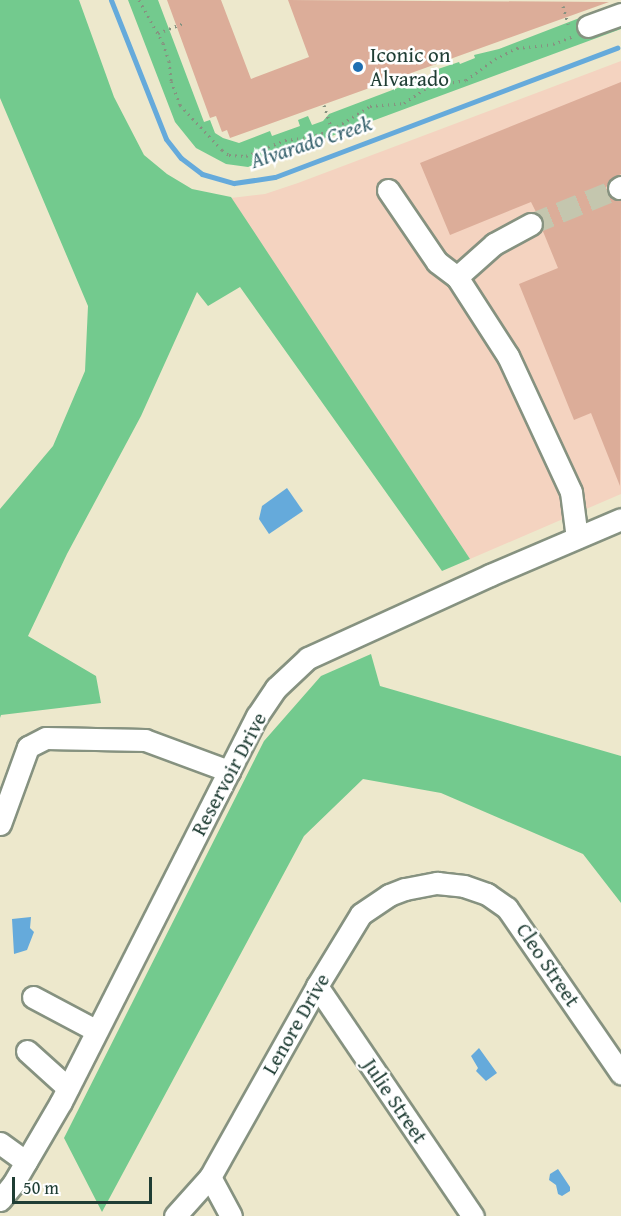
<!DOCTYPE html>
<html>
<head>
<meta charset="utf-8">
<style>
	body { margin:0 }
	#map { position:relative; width:621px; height:1216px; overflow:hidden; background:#ede8cc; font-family:"Gentium Book Plus",serif }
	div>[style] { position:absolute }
	.built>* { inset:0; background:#f4d3c0 }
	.green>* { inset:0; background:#73ca8e }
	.water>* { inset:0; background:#65aadb }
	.stream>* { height:5px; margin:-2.5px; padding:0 2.5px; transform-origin:2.5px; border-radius:2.5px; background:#65aadb }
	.building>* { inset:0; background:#dcad99 }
	.minor-tunnel>* { height:21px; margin-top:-10.5px; transform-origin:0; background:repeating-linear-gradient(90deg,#c4c6ae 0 21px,transparent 0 31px) }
	.path>* { height:3px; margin-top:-1.5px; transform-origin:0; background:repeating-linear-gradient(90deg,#869280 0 1.5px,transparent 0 6px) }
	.roads { filter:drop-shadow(2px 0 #869280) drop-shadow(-2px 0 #869280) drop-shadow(0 2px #869280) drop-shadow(0 -2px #869280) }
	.minor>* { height:21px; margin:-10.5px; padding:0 10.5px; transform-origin:10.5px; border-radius:10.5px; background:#fff }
	.dots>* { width:16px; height:16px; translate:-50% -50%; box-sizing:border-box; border:3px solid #fff; border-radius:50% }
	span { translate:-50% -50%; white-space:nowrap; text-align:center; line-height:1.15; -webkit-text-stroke:5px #fff; paint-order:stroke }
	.poi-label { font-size:21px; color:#1f3d34 }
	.left { translate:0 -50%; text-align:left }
	.street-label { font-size:21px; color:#1f3d34 }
	.water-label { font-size:22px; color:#38636e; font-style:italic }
	.scale { position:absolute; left:12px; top:1177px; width:140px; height:27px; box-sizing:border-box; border:3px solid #1f3d34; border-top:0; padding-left:8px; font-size:18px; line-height:21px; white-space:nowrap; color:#1f3d34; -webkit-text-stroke:4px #fff; paint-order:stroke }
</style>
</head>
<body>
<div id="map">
	<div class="built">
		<i style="clip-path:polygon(621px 61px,621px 494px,470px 559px,231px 198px,265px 194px,298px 183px)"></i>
	</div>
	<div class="green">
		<i style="clip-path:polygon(0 0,79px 0,114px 97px,144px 155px,167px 174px,192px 189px,231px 197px,470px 559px,442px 571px,240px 287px,208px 306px,197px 292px,141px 416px,67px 554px,28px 636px,96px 676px,101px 703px,1px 715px,0 718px,0 509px,53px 446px,85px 371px,88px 306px,0 98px)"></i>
		<i style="clip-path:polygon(128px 0,158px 0,204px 122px,210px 120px,215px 133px,223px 138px,239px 143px,270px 131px,272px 136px,300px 126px,298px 120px,308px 116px,312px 125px,323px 121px,329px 114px,395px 89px,435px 73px,435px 70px,459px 62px,460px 64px,475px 58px,474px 55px,499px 49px,621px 2px,621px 29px,248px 167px,226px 164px,196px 148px,175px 122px)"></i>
		<i style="clip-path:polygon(371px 654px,380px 686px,621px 756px,621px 903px,583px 854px,441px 793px,363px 779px,304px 836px,102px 1212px,64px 1138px,264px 741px,321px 676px)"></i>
	</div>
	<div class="water">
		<i style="clip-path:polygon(287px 488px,303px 511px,269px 534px,259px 519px,262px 506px)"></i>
		<i style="clip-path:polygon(31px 917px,30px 928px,34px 932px,27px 950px,14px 954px,12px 919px)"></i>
		<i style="clip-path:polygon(479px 1048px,497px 1073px,486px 1081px,476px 1071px,478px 1068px,471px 1056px)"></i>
		<i style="clip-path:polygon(558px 1169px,570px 1187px,570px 1191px,562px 1196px,558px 1194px,556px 1185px,549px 1180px,550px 1174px)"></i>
	</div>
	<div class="stream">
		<i style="left:111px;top:0;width:149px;rotate:68.4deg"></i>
		<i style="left:166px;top:139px;width:24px;rotate:52deg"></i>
		<i style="left:181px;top:158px;width:26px;rotate:37deg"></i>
		<i style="left:202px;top:174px;width:33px;rotate:16deg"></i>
		<i style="left:234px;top:183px;width:41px;rotate:-8.3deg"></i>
		<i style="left:275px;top:177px;width:366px;rotate:-20.7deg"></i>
	</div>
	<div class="building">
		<i style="clip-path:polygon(167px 0,221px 0,251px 79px,309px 57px,288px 0,609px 2px,230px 138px,227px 130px,222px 132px,216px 116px,210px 118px)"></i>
		<i style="clip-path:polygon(621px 82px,621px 174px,609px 181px,606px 188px,612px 198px,621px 200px,620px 486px,591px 413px,574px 420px,519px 284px,558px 268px,542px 229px,542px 217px,536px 212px,531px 202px,450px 235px,420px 163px)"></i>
	</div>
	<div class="minor-tunnel">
		<i style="left:531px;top:224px;width:95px;rotate:-22.2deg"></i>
	</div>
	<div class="path">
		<i style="left:139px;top:0;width:49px;rotate:60.8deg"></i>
		<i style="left:163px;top:43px;width:19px;rotate:72deg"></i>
		<i style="left:169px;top:61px;width:20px;rotate:84deg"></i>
		<i style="left:171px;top:81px;width:26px;rotate:69deg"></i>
		<i style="left:180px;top:105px;width:62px;rotate:47deg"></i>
		<i style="left:222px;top:150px;width:9px;rotate:36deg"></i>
		<i style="left:229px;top:155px;width:17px;rotate:3deg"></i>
		<i style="left:246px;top:156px;width:42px;rotate:-22.3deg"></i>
		<i style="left:285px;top:140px;width:25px;rotate:-7deg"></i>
		<i style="left:310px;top:137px;width:23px;rotate:-18deg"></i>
		<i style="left:332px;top:130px;width:45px;rotate:-32.3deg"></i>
		<i style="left:370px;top:106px;width:34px;rotate:-5deg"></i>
		<i style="left:404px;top:103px;width:30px;rotate:-34deg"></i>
		<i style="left:429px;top:86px;width:37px;rotate:-9deg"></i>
		<i style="left:466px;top:80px;width:36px;rotate:-36deg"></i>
		<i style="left:495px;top:59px;width:25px;rotate:-27deg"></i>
		<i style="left:517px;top:48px;width:36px;rotate:-6deg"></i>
		<i style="left:553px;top:44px;width:22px;rotate:-21deg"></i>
		<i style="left:563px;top:6px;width:19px;rotate:74deg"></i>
		<i style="left:158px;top:33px;width:26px;rotate:-21deg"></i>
		<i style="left:324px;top:105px;width:26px;rotate:72deg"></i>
	</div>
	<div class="roads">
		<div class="minor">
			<i style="left:588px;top:26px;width:35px;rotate:-20deg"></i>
			<i style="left:619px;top:188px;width:2px;rotate:-27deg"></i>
			<i style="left:388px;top:190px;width:87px;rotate:55.8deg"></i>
			<i style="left:437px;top:262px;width:25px;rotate:37deg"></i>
			<i style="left:457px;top:277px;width:94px;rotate:57.2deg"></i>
			<i style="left:508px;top:356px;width:150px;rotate:65.1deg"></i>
			<i style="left:571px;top:492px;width:46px;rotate:82.6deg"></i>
			<i style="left:457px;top:277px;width:50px;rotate:-41.7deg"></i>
			<i style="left:494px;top:244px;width:42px;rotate:-28.4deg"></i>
			<i style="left:0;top:824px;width:82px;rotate:-70deg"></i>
			<i style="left:28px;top:747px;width:20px;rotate:-27deg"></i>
			<i style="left:46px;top:738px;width:99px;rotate:1.2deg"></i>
			<i style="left:145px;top:740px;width:90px;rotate:20.3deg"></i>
			<i style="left:317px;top:986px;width:278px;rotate:55.9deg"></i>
			<i style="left:33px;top:997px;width:72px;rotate:28deg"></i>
			<i style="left:27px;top:1051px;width:55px;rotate:42.1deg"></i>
			<i style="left:0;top:1143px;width:32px;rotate:36deg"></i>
			<i style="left:210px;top:1177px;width:44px;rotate:61.7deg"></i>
			<i style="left:0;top:1200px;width:21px;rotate:-51deg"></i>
			<i style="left:13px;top:1184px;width:95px;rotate:-59.7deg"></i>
			<i style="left:61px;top:1102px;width:433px;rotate:-63.1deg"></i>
			<i style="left:257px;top:716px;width:34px;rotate:-56deg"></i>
			<i style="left:276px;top:688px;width:44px;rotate:-43.2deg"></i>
			<i style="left:308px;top:658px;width:200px;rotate:-24.5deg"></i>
			<i style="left:490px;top:575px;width:142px;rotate:-23.1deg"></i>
			<i style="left:175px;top:1216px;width:52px;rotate:-48.1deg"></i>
			<i style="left:210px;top:1177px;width:219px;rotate:-60.7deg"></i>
			<i style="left:317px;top:986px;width:84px;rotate:-58.6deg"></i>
			<i style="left:361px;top:914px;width:34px;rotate:-34deg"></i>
			<i style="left:389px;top:895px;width:17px;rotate:-21deg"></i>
			<i style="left:405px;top:889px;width:33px;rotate:-11deg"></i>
			<i style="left:437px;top:883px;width:27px;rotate:6deg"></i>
			<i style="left:464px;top:886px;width:24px;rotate:19deg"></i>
			<i style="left:487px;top:894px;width:24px;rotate:35deg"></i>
			<i style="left:507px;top:908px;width:201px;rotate:55.4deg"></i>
		</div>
	</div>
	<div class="dots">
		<i style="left:358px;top:67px;background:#1f6fb2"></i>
	</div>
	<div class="poi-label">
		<span class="left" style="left:370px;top:67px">Iconic on<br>Alvarado</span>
	</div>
	<div class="street-label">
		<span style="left:229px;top:774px;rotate:-62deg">Reservoir Drive</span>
		<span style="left:548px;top:965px;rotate:56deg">Cleo Street</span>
		<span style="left:296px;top:1024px;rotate:-60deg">Lenore Drive</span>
		<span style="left:395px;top:1101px;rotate:56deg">Julie Street</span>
	</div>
	<div class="water-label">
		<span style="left:311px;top:142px;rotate:-18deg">Alvarado Creek</span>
	</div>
	<div class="scale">50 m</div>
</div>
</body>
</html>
